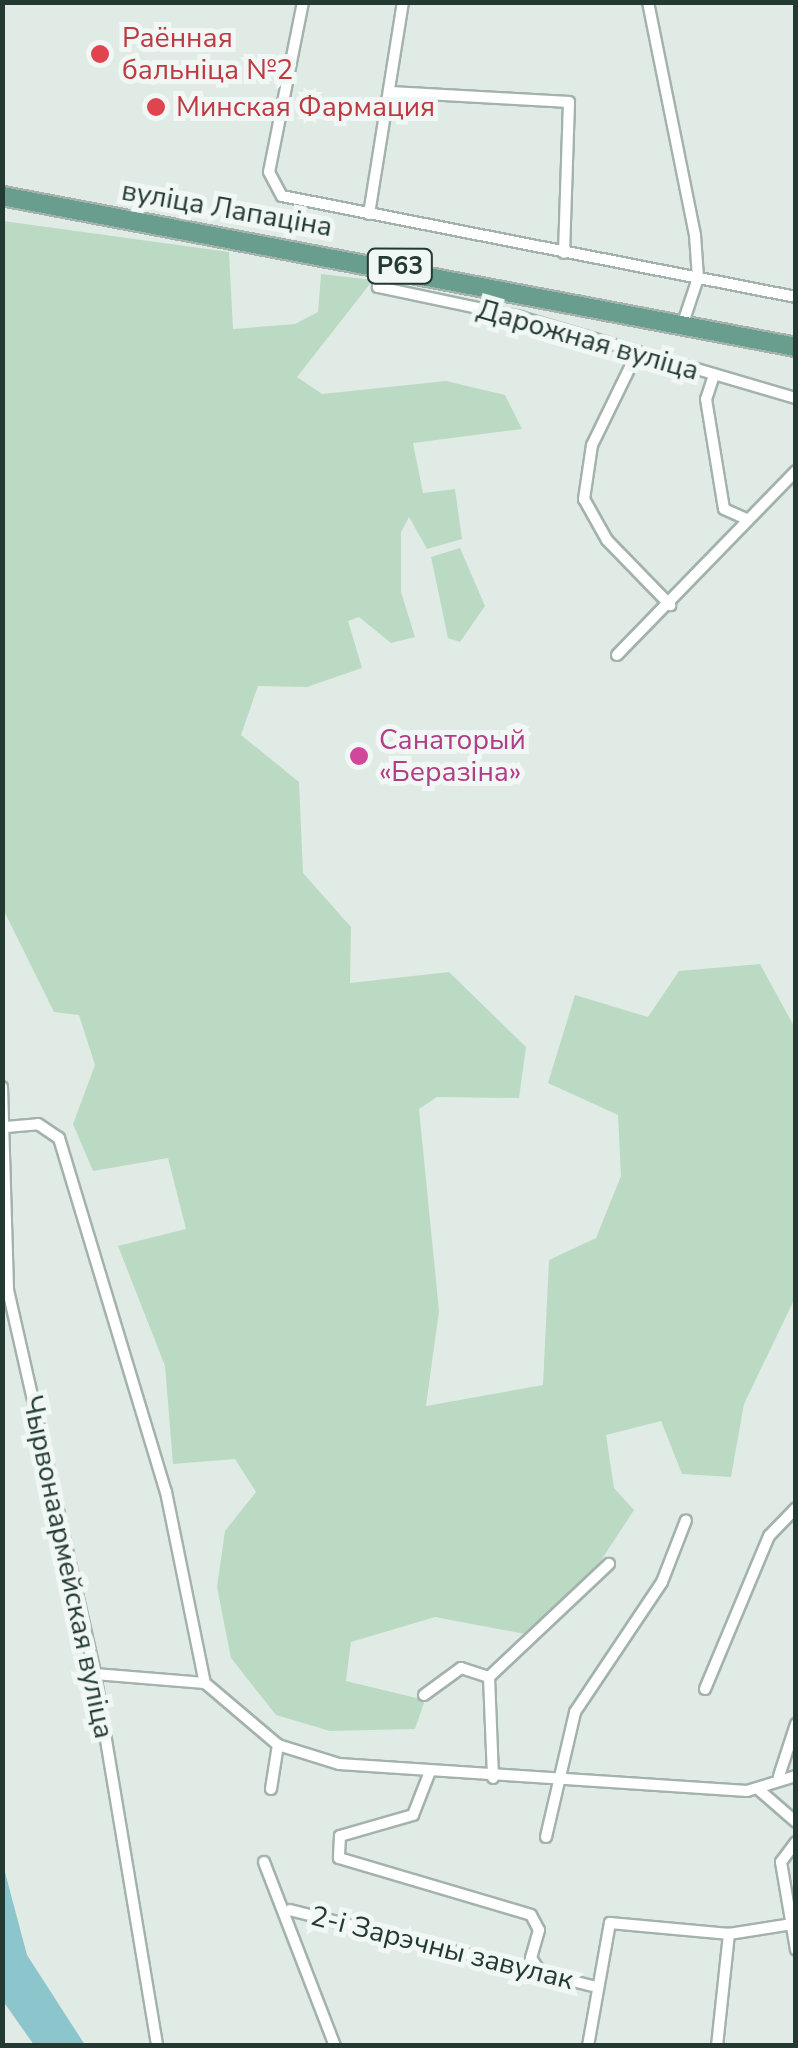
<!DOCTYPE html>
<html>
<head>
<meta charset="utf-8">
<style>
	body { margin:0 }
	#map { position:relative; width:798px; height:2048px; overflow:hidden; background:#e1ebe6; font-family:"Nunito Sans",sans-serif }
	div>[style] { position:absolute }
	.green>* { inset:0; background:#bbdac3 }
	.water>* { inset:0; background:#8dc5cc }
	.roads { filter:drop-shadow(2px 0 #a4b2ad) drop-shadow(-2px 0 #a4b2ad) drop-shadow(0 2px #a4b2ad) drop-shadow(0 -2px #a4b2ad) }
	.minor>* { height:10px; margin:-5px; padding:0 5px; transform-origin:5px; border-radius:5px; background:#fff }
	.primary>* { height:18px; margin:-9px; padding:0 9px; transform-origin:9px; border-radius:9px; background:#699d8e }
	.dots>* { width:28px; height:28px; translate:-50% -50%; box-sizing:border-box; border:5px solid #f1f7f4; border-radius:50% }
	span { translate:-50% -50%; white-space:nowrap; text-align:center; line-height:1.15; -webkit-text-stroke:10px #f1f7f4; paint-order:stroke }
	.shield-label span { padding:2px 8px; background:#f1f7f4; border:2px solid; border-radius:8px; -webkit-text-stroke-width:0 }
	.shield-label { font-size:25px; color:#233a33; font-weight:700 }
	.health-label { font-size:28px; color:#be3a42 }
	.left { translate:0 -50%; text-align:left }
	.street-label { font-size:28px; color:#233a33 }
	.hotel-label { font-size:28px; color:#b23c85 }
	.frame { position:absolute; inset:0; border:5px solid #233a33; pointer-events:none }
</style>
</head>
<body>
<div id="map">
	<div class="green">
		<i style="clip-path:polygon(3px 221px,229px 252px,233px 329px,295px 324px,318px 312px,321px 274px,373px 280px,297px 377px,322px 394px,446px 381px,505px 395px,522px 429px,413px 443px,423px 493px,455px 489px,462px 539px,427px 549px,409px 517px,401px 532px,401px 592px,415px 637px,391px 643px,359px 617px,348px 621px,362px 668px,307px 687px,258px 686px,241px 735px,299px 782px,303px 873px,351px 927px,350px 983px,449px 972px,526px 1047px,519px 1098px,437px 1097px,419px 1109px,439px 1311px,426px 1406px,543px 1385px,549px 1260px,596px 1238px,621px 1176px,618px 1115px,548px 1083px,575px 995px,648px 1017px,679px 971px,760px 964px,795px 1028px,795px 1298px,744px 1404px,731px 1477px,682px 1474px,661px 1421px,606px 1435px,614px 1488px,634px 1510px,583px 1588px,525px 1634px,435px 1617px,351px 1642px,346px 1681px,425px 1700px,415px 1729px,330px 1731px,276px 1715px,231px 1658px,217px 1587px,225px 1531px,256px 1492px,235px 1459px,173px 1464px,165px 1366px,118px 1246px,186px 1229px,168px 1158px,93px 1171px,73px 1124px,95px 1065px,79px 1015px,54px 1012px,3px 909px)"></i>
		<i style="clip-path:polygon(460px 548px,485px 606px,460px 642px,448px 638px,431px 557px)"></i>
	</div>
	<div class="water">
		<i style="clip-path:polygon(2px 1861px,27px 1955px,85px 2045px,34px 2045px,3px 2001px)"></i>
	</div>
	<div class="roads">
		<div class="minor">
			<i style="left:303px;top:2px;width:173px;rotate:101.3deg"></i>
			<i style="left:269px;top:172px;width:27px;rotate:62deg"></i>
			<i style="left:282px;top:196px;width:524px;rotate:11.12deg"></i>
			<i style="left:648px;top:2px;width:238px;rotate:78.6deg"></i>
			<i style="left:695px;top:235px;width:43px;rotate:86deg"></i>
			<i style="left:698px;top:278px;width:47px;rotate:108.4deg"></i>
			<i style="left:391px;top:92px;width:178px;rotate:3.2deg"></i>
			<i style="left:569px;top:102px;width:151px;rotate:91.9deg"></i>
			<i style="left:369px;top:214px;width:215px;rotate:-80.9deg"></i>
			<i style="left:379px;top:266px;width:21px;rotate:93deg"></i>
			<i style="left:378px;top:287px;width:145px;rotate:11.9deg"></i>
			<i style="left:520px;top:317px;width:288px;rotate:16.4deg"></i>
			<i style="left:635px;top:357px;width:98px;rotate:116deg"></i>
			<i style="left:592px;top:445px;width:55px;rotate:98.4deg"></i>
			<i style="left:584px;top:499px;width:47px;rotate:60.7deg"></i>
			<i style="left:607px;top:540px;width:91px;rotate:45.9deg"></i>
			<i style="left:714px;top:375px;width:25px;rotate:108deg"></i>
			<i style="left:706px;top:399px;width:111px;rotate:80.7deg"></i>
			<i style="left:724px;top:509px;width:24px;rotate:24deg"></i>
			<i style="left:617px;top:655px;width:257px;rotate:-45.8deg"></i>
			<i style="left:2px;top:1087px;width:203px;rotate:88.3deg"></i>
			<i style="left:8px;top:1290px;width:394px;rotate:77.2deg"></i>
			<i style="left:95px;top:1674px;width:377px;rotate:80.5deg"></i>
			<i style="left:6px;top:1127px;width:32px;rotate:-5deg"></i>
			<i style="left:38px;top:1124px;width:25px;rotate:34deg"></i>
			<i style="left:59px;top:1138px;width:370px;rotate:73.2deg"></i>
			<i style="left:166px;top:1492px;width:195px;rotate:78.5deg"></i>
			<i style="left:95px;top:1674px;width:110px;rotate:4.7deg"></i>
			<i style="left:205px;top:1683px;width:96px;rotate:40.3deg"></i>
			<i style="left:278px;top:1745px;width:64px;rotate:17.3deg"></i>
			<i style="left:339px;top:1764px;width:409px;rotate:3.8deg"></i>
			<i style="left:747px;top:1791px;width:51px;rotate:-17deg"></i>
			<i style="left:489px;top:1677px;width:165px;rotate:-43.3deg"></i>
			<i style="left:705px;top:1689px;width:166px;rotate:-67.3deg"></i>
			<i style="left:769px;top:1536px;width:39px;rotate:-46deg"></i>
			<i style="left:424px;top:1695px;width:46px;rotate:-36.1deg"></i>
			<i style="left:461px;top:1668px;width:29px;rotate:18deg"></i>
			<i style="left:489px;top:1677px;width:101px;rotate:87.7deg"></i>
			<i style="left:429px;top:1774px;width:44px;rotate:111.3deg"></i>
			<i style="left:413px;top:1815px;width:76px;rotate:164deg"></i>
			<i style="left:340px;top:1836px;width:22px;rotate:93deg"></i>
			<i style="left:339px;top:1858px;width:200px;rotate:16.5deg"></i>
			<i style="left:531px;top:1915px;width:17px;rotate:62deg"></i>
			<i style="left:539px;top:1930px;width:29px;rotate:106deg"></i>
			<i style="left:531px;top:1958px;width:18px;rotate:56deg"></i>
			<i style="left:779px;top:1776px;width:55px;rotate:-71.9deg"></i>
			<i style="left:271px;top:1789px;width:45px;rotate:-81deg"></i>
			<i style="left:758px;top:1789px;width:50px;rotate:41deg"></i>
			<i style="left:546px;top:1837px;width:128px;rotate:-76.9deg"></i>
			<i style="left:575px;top:1712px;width:156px;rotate:-56.2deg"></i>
			<i style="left:662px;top:1582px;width:66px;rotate:-68.8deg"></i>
			<i style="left:796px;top:1842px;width:25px;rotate:127deg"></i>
			<i style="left:781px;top:1862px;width:89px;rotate:80.3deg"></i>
			<i style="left:264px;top:1862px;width:197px;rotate:68.9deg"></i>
			<i style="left:290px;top:1910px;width:312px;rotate:14.1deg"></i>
			<i style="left:588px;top:2046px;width:125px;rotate:-79.9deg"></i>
			<i style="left:610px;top:1923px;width:120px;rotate:5.3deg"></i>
			<i style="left:729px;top:1934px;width:64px;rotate:-9deg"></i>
			<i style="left:717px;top:2046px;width:113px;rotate:-83.9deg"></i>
		</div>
		<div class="primary">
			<i style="left:2px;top:196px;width:808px;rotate:10.77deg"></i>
		</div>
	</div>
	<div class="dots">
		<i style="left:100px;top:54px;background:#e0444e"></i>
		<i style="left:156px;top:107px;background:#e0444e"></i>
		<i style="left:359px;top:756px;background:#d1479c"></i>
	</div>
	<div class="shield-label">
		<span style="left:400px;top:266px">Р63</span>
	</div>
	<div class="health-label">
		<span class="left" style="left:122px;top:54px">Раённая<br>бальніца №2</span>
		<span class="left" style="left:176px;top:107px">Минская Фармация</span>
	</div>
	<div class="street-label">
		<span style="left:227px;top:209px;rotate:10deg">вуліца Лапаціна</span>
		<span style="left:588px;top:340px;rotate:16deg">Дарожная вуліца</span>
		<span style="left:68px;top:1567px;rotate:78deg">Чырвонаармейская вуліца</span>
		<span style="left:442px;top:1948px;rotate:14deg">2-і Зарэчны завулак</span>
	</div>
	<div class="hotel-label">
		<span class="left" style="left:379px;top:756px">Санаторый<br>«Беразіна»</span>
	</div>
	<div class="frame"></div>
</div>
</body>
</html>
